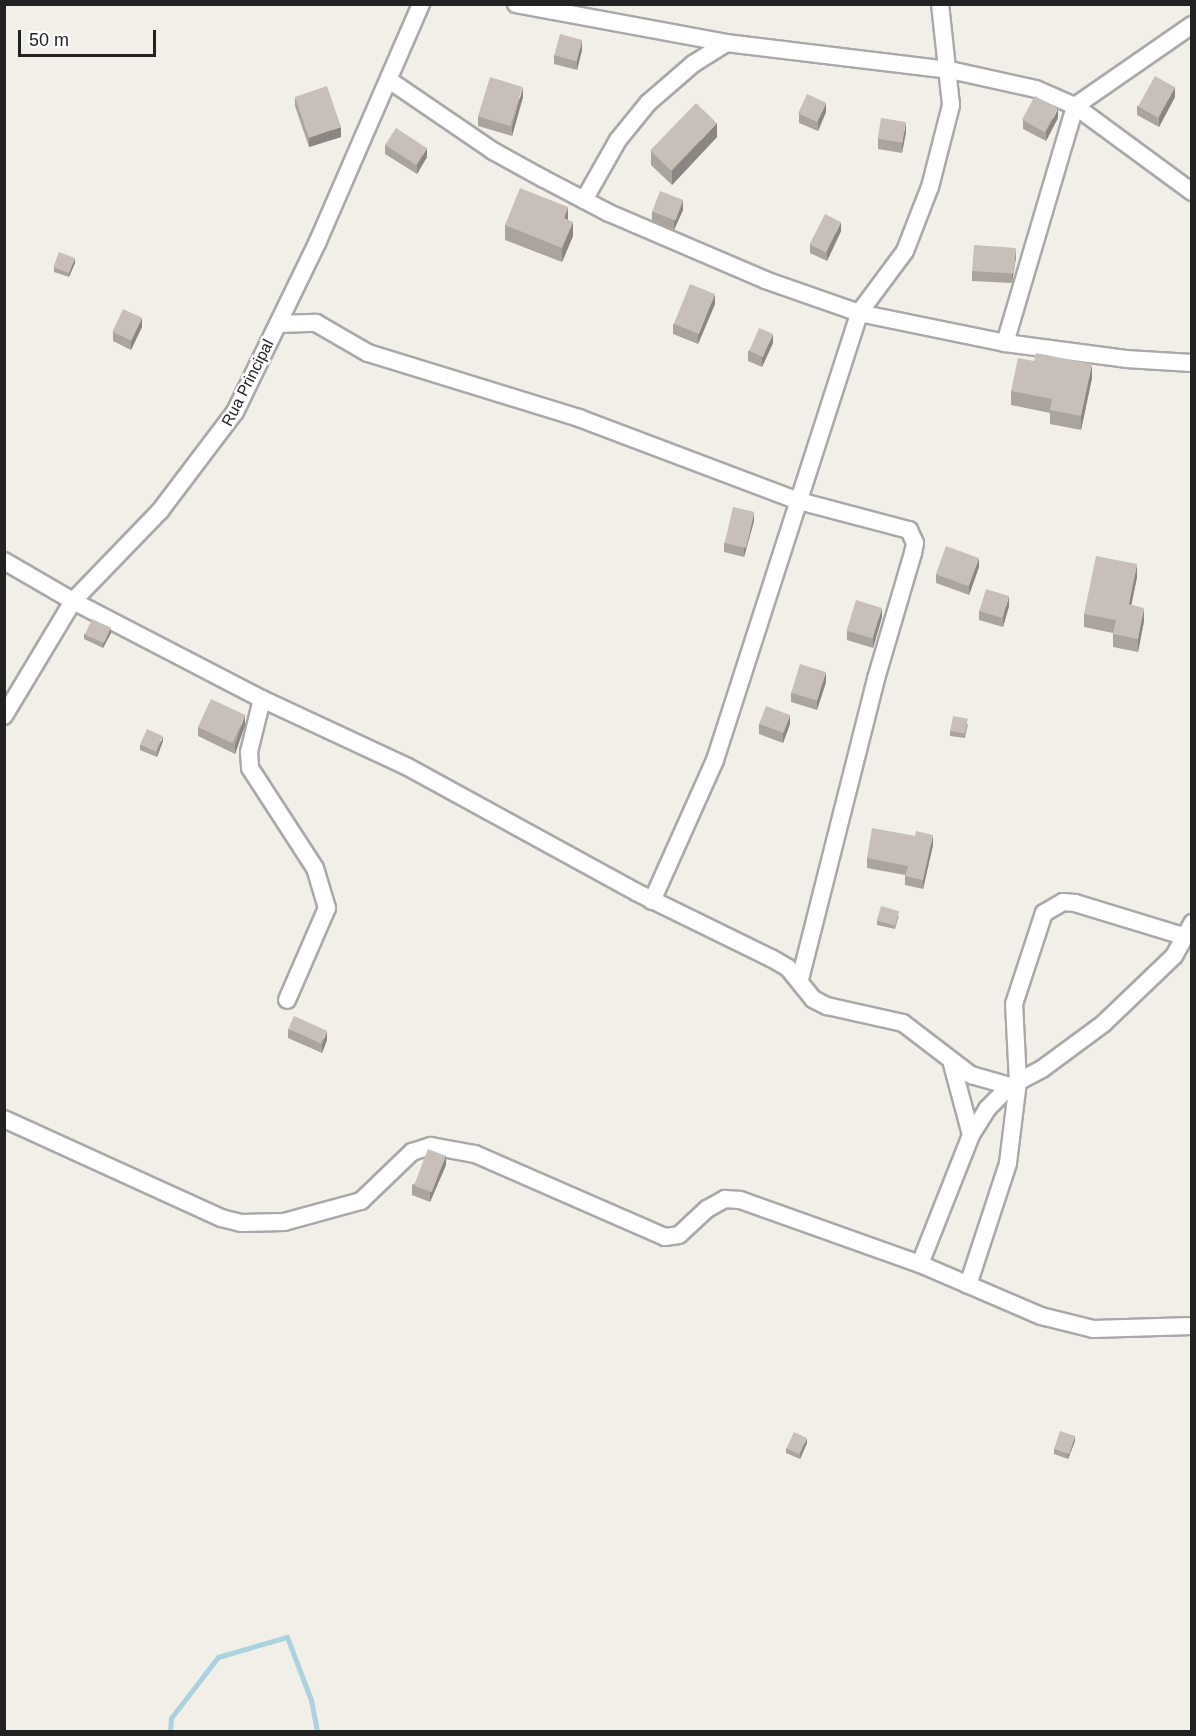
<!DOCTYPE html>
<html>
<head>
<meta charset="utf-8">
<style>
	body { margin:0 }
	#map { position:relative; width:1196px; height:1736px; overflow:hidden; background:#f2efe9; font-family:Arial,sans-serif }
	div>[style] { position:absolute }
	.stream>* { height:5px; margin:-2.5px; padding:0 2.5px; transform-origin:2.5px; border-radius:2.5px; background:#aad3df }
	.roads { filter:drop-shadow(2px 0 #a9a9a9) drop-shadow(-2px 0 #a9a9a9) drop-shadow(0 2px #a9a9a9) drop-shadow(0 -2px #a9a9a9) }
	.street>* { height:16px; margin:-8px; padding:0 8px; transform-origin:8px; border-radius:8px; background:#fff }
	.wall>* { inset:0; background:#aba49e }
	.shaded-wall>* { inset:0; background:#8b8681 }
	.building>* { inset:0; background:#c7bfb8; transform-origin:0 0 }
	span { translate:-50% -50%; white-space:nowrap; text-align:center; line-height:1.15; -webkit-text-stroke:4.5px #fff; paint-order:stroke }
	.street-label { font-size:16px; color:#222 }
	.frame { position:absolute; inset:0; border:6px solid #222; pointer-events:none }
	.scale { position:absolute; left:18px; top:30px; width:138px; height:27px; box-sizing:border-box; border:3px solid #222; border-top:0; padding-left:8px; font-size:18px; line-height:21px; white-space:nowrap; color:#222; -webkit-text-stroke:4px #fff; paint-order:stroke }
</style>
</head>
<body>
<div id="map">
	<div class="stream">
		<i style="left:170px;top:1732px;width:14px;rotate:-86deg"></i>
		<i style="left:171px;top:1718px;width:77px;rotate:-52.4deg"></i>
		<i style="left:218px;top:1657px;width:72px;rotate:-16.2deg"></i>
		<i style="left:287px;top:1637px;width:67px;rotate:69.1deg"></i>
		<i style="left:311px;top:1700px;width:33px;rotate:79deg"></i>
	</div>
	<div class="roads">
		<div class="street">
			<i style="left:516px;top:4px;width:214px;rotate:10.5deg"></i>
			<i style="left:726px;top:43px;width:226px;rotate:6.9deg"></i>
			<i style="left:950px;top:70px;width:88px;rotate:12.5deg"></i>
			<i style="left:1036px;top:89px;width:43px;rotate:23.6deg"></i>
			<i style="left:1075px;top:106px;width:145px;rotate:36.3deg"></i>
			<i style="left:389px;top:80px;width:126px;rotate:34.3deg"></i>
			<i style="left:493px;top:151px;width:58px;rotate:28.8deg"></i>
			<i style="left:544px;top:179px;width:73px;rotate:27.6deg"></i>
			<i style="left:609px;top:213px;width:170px;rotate:23.2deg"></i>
			<i style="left:765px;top:280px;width:100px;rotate:19.3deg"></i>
			<i style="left:859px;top:313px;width:149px;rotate:11.6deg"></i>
			<i style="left:1005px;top:343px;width:122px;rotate:7.5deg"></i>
			<i style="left:1126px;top:359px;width:66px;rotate:3.5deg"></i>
			<i style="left:584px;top:200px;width:69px;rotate:-60.5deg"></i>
			<i style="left:618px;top:140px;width:48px;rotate:-51deg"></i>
			<i style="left:648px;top:103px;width:60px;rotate:-40.9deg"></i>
			<i style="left:693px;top:64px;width:39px;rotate:-32deg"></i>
			<i style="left:278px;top:324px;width:38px;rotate:-2deg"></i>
			<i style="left:316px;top:323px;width:60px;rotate:30deg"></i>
			<i style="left:368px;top:353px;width:221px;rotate:17.1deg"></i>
			<i style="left:579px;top:418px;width:235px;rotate:20.7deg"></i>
			<i style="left:799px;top:501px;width:114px;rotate:14.8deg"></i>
			<i style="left:909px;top:530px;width:14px;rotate:65deg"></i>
			<i style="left:915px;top:543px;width:10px;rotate:101deg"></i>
			<i style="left:913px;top:553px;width:131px;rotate:106.4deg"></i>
			<i style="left:876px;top:679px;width:310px;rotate:104.2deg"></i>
			<i style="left:1005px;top:343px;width:247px;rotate:-73.5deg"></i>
			<i style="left:1075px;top:106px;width:142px;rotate:-34.7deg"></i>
			<i style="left:4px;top:561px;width:80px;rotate:30.1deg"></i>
			<i style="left:73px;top:601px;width:213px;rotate:27.4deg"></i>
			<i style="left:262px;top:699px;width:161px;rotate:25deg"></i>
			<i style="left:408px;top:767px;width:260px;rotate:28.7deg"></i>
			<i style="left:636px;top:892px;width:150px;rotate:26.1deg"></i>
			<i style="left:771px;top:958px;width:20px;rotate:30deg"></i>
			<i style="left:788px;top:968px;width:40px;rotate:51deg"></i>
			<i style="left:813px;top:999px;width:16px;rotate:27deg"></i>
			<i style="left:827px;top:1006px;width:78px;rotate:12.6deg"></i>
			<i style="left:903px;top:1023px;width:86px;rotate:37.4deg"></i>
			<i style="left:971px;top:1075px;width:41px;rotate:15.8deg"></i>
			<i style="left:262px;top:699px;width:55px;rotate:103.8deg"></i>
			<i style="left:249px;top:752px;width:16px;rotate:86deg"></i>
			<i style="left:250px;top:768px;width:119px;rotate:57deg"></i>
			<i style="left:315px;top:868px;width:42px;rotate:73.3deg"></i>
			<i style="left:327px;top:908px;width:100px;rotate:113.5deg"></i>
			<i style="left:4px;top:716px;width:134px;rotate:-59deg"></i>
			<i style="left:73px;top:601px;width:125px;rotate:-46deg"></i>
			<i style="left:160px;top:511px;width:124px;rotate:-52.9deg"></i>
			<i style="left:235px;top:412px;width:190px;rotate:-64.1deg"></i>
			<i style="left:318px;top:241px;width:258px;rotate:-66.5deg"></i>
			<i style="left:652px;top:901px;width:154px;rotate:-65.9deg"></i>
			<i style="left:715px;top:760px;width:470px;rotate:-72.1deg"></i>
			<i style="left:859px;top:313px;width:77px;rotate:-53.4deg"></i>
			<i style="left:905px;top:251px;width:69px;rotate:-68.7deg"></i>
			<i style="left:930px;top:187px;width:85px;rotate:-75.6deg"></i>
			<i style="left:951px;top:105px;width:102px;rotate:-96.2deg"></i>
			<i style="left:952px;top:1064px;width:73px;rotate:75deg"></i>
			<i style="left:4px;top:1119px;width:239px;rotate:24.5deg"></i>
			<i style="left:221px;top:1218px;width:21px;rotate:14deg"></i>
			<i style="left:241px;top:1223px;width:43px;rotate:-1.3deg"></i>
			<i style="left:284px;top:1222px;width:80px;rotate:-15.3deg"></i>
			<i style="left:361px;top:1201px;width:71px;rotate:-43.9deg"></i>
			<i style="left:412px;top:1152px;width:20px;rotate:-18deg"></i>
			<i style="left:431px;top:1146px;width:45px;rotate:10.3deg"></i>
			<i style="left:475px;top:1154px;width:207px;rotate:23.6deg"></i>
			<i style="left:665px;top:1237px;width:14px;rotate:-8deg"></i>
			<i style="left:679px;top:1235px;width:38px;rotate:-43deg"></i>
			<i style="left:707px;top:1209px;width:21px;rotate:-29deg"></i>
			<i style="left:725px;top:1199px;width:15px;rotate:4deg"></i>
			<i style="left:740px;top:1200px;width:191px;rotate:19.6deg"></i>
			<i style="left:920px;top:1264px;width:132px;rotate:23.3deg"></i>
			<i style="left:1041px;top:1316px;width:54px;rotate:14deg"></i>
			<i style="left:1093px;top:1329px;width:99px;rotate:-1.7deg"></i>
			<i style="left:920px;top:1264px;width:139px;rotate:-68.4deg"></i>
			<i style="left:971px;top:1135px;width:31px;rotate:-58deg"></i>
			<i style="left:987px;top:1109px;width:33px;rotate:-45deg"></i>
			<i style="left:1010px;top:1086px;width:36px;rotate:-28deg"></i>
			<i style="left:1042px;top:1069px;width:76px;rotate:-36.4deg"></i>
			<i style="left:1103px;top:1024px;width:98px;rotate:-43.8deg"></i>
			<i style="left:1174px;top:956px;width:38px;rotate:-61deg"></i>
			<i style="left:968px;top:1285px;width:128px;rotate:-71.8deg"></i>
			<i style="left:1008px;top:1163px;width:82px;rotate:-83deg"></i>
			<i style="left:1018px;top:1082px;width:78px;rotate:-92.9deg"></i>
			<i style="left:1014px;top:1004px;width:96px;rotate:-71.8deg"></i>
			<i style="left:1044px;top:913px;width:22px;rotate:-30deg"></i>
			<i style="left:1063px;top:902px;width:12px;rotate:5deg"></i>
			<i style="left:1075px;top:903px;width:116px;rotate:17deg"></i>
		</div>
	</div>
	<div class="wall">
		<i style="clip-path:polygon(582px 50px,577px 70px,554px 64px,554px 55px)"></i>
		<i style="clip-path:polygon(295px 97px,341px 137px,309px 147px,295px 106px)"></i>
		<i style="clip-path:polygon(523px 97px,512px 136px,478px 126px,478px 116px)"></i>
		<i style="clip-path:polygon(1175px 97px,1159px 127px,1137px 115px,1137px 106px)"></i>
		<i style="clip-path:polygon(826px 112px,818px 131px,799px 123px,799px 113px)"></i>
		<i style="clip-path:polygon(1058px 118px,1046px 141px,1023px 129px,1023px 120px)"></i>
		<i style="clip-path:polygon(906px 132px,902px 153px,878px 149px,878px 139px)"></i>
		<i style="clip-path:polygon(717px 137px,672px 185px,651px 165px,651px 151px)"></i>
		<i style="clip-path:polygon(385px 145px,427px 157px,417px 174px,385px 154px)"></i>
		<i style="clip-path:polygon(683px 210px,674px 230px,652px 220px,652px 211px)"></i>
		<i style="clip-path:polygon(568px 220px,573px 236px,562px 262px,505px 240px,505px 225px)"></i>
		<i style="clip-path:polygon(841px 231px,827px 261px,810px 253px,810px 244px)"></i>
		<i style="clip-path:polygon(1016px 257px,1012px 283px,972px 281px,972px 271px)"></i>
		<i style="clip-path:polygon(75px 263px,69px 277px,54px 272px,54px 267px)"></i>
		<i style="clip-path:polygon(715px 304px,698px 344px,673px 334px,673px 324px)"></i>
		<i style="clip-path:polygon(142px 327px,131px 350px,113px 341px,113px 332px)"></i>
		<i style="clip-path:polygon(773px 343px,762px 367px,748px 361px,748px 351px)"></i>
		<i style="clip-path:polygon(1092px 378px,1081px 430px,1050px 424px,1050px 413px,1011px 405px,1011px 391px)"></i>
		<i style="clip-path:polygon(754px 521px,744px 557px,724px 552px,724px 543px)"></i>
		<i style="clip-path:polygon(979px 567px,969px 595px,936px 583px,936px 574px)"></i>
		<i style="clip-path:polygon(1137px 577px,1131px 605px,1144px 621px,1138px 652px,1113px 647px,1113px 633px,1084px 627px,1084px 614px)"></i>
		<i style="clip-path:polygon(1009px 606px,1003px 627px,979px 620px,979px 611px)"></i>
		<i style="clip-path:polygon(882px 617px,873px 648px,847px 640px,847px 631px)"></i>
		<i style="clip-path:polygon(111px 633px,103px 648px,84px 639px,84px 634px)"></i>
		<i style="clip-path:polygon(826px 682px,817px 710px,791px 702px,791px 693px)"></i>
		<i style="clip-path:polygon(759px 724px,790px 724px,783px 743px,759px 734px)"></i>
		<i style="clip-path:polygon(968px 724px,965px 738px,950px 736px,950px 731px)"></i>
		<i style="clip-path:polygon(245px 725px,235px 754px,198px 736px,198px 727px)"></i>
		<i style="clip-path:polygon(163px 741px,157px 757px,140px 750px,140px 745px)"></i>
		<i style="clip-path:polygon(933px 845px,923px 889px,905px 885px,905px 875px,867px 868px,867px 858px)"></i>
		<i style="clip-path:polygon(899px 916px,895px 929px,877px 925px,877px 920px)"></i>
		<i style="clip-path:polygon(288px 1029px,327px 1040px,322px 1053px,288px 1038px)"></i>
		<i style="clip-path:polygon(446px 1165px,430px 1202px,412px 1195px,412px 1185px)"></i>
		<i style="clip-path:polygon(1075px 1441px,1068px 1459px,1054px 1454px,1054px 1449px)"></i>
		<i style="clip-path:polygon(807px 1443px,800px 1459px,786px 1453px,786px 1448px)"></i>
	</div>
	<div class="shaded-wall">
		<i style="clip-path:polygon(582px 40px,582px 50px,577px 70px,577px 61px)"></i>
		<i style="clip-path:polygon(523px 87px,523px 97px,512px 136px,512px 127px)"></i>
		<i style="clip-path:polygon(1175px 87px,1175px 97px,1159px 127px,1159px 117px)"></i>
		<i style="clip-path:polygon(826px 103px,826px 112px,818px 131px,818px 121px)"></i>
		<i style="clip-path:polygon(1058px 109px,1058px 118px,1046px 141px,1046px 132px)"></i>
		<i style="clip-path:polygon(906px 122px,906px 132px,902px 153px,902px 144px)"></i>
		<i style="clip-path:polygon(717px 123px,717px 137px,672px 185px,672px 171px)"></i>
		<i style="clip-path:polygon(341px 127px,341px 137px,309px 147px,309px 138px)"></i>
		<i style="clip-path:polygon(427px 148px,427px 157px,417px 174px,417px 165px)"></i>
		<i style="clip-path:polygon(683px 200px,683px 210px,674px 230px,674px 220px)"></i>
		<i style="clip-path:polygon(568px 207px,568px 221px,564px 218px)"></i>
		<i style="clip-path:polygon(573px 222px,573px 236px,562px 262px,562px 248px)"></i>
		<i style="clip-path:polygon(841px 222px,841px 231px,827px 261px,827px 252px)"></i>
		<i style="clip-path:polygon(1016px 248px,1016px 257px,1012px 283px,1012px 274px)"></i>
		<i style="clip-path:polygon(75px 258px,75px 263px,69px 277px,69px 273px)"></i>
		<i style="clip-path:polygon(715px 294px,715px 304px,698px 344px,698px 335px)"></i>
		<i style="clip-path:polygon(142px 318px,142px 327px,131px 350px,131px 340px)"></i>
		<i style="clip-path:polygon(773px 334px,773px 343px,762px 367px,762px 358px)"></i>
		<i style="clip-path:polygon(1092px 364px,1092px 378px,1081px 430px,1081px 416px)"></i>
		<i style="clip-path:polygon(754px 512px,754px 521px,744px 557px,744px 548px)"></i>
		<i style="clip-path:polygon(979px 558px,979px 567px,969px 595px,969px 586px)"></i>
		<i style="clip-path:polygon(1137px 564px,1137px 577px,1129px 617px,1129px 604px)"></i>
		<i style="clip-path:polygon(1009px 596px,1009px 606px,1003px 627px,1003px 618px)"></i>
		<i style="clip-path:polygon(882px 608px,882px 617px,873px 648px,873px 638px)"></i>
		<i style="clip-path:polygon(1144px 608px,1144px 621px,1138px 652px,1138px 639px)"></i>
		<i style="clip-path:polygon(111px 628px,111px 633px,103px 648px,103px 643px)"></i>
		<i style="clip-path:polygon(826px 672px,826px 682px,817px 710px,817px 701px)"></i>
		<i style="clip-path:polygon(245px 715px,245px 725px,235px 754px,235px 745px)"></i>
		<i style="clip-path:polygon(790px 715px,790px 724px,783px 743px,783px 733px)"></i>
		<i style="clip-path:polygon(163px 736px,163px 741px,157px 757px,157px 753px)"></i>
		<i style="clip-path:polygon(933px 835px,933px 845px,923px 889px,923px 880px)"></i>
		<i style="clip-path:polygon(327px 1031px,327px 1040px,322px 1053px,322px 1044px)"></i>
		<i style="clip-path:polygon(446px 1156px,446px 1165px,430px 1202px,430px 1193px)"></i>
		<i style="clip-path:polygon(1075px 1436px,1075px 1441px,1068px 1459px,1068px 1454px)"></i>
		<i style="clip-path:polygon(807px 1438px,807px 1443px,800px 1459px,800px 1454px)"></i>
	</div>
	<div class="building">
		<i style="left:560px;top:34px;width:23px;height:22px;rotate:15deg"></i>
		<i style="left:1155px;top:76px;width:23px;height:35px;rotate:29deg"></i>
		<i style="left:490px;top:77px;width:34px;height:41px;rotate:17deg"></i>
		<i style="left:327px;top:86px;width:43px;height:34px;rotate:71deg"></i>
		<i style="left:807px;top:94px;width:21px;height:21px;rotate:25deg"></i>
		<i style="left:1035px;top:96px;width:26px;height:27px;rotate:29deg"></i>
		<i style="left:696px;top:103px;width:29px;height:66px;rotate:44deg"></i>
		<i style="left:881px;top:118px;width:25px;height:21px;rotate:9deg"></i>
		<i style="left:396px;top:128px;width:37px;height:20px;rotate:33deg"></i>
		<i style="clip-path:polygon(520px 188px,568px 207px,564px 218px,573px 222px,562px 248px,505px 225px)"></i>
		<i style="left:660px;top:191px;width:25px;height:22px;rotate:21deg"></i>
		<i style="left:825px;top:214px;width:18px;height:34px;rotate:27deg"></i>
		<i style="left:974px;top:245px;width:42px;height:26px;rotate:4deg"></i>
		<i style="left:59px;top:252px;width:17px;height:16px;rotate:21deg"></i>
		<i style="left:690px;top:284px;width:27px;height:43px;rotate:22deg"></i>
		<i style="left:123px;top:309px;width:21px;height:25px;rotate:25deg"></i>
		<i style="left:759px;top:328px;width:15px;height:25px;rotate:23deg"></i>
		<i style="clip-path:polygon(1036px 353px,1092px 364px,1081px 416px,1050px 410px,1052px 399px,1011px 391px,1018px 358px,1034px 361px)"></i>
		<i style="left:733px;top:507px;width:22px;height:37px;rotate:13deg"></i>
		<i style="left:946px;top:546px;width:35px;height:30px;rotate:20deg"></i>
		<i style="clip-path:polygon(1096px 556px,1137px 564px,1129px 604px,1144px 608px,1138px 639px,1113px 634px,1116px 620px,1084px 614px)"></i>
		<i style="left:986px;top:589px;width:24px;height:23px;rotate:17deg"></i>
		<i style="left:856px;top:600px;width:27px;height:32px;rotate:17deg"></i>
		<i style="left:92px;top:619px;width:21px;height:17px;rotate:25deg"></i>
		<i style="left:800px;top:664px;width:27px;height:30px;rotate:17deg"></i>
		<i style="left:211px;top:699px;width:38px;height:31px;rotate:25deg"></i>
		<i style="left:766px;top:706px;width:26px;height:19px;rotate:21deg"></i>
		<i style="left:953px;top:716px;width:15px;height:15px;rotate:11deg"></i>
		<i style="left:147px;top:729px;width:17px;height:17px;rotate:24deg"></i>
		<i style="clip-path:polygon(872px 828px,915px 836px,916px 831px,933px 835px,923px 880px,905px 876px,908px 866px,867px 858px)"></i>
		<i style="left:881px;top:906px;width:19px;height:15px;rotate:16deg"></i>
		<i style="left:294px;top:1016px;width:36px;height:14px;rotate:24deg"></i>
		<i style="left:428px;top:1149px;width:19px;height:39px;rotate:21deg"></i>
		<i style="left:1060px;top:1431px;width:16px;height:19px;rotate:18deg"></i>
		<i style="left:794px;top:1432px;width:14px;height:18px;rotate:25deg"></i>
	</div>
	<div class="street-label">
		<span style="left:248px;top:383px;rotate:-63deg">Rua Principal</span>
	</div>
	<div class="frame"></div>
	<div class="scale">50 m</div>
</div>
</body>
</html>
